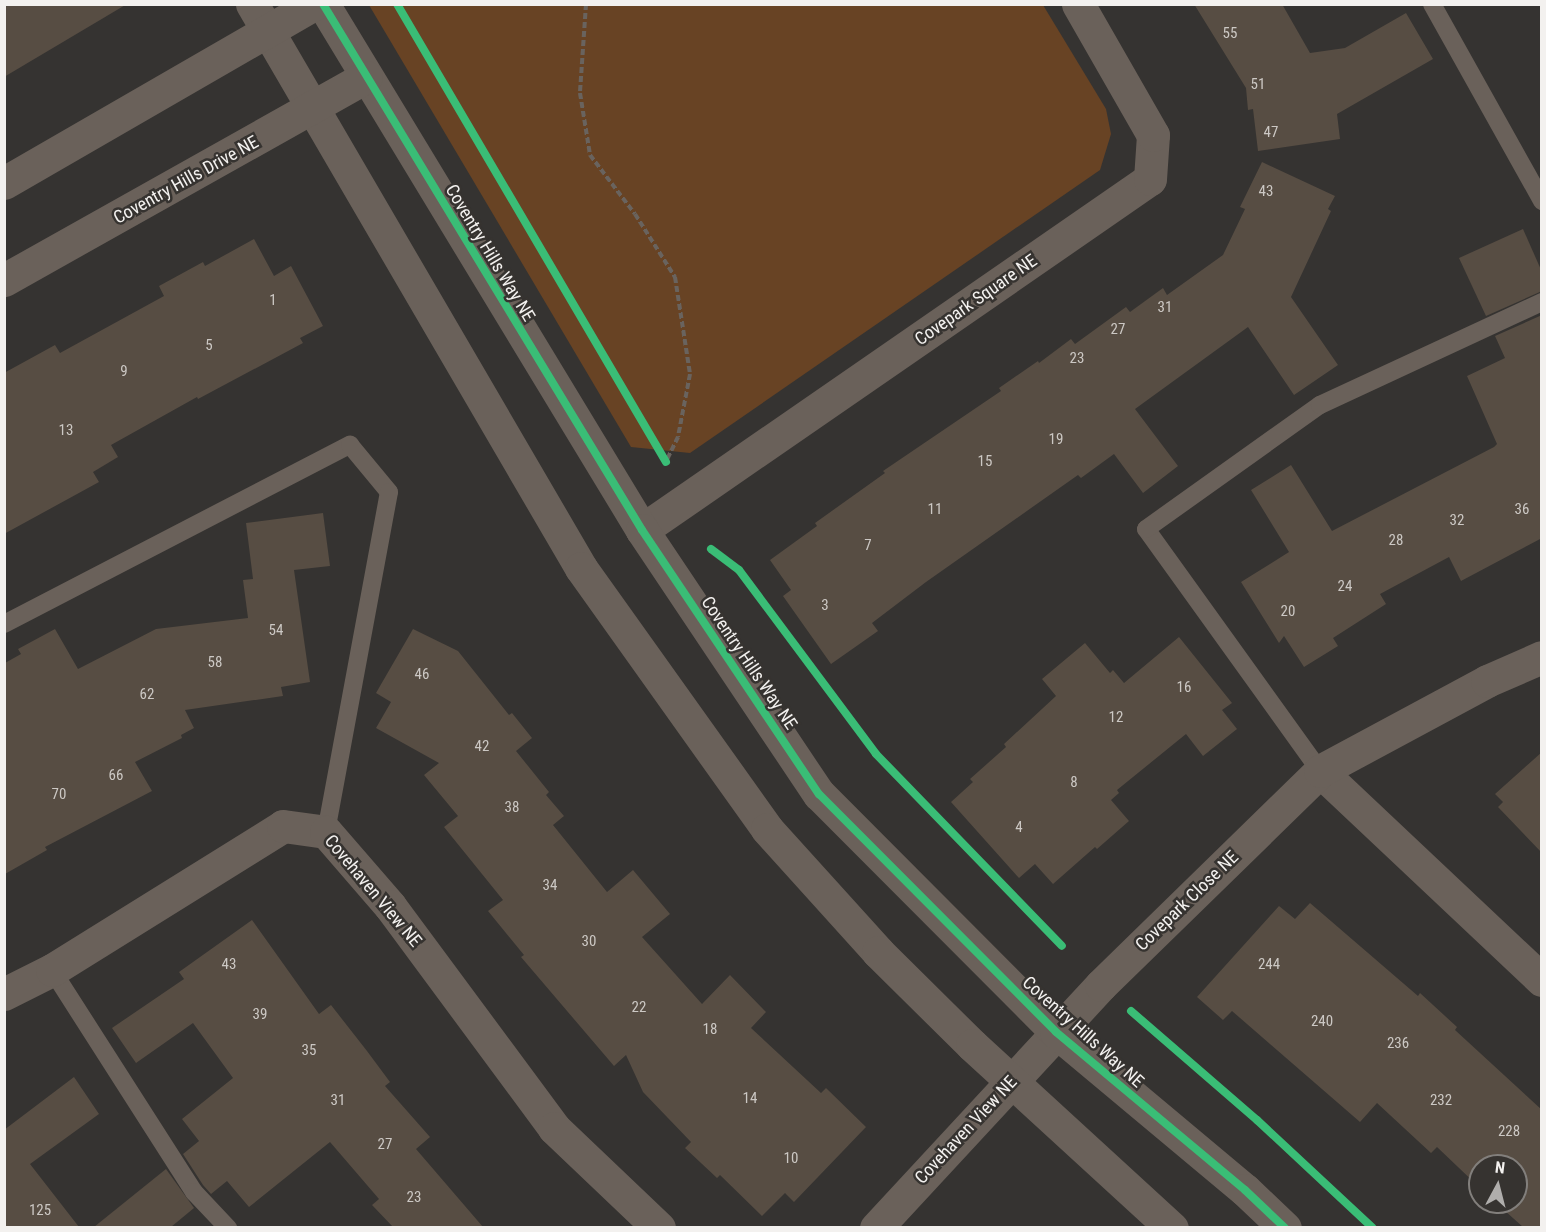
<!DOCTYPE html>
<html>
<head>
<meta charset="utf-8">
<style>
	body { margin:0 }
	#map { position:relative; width:1546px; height:1232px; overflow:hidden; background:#353331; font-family:"Roboto Condensed",sans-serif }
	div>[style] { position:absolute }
	.green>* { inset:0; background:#684324 }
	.building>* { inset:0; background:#574d43 }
	.path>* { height:4px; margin-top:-2px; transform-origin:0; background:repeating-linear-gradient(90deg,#69635e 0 6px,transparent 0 9px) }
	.service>* { height:18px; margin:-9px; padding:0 9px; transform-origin:9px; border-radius:9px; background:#6a615a }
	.minor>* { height:33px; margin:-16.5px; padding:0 16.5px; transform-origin:16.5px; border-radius:16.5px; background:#6a615a }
	.tertiary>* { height:33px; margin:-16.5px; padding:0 16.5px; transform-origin:16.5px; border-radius:16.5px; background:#6a615a }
	.cycleway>* { height:8px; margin:-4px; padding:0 4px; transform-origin:4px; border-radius:4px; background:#3abd76 }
	span { translate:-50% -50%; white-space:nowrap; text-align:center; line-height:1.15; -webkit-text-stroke:5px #363330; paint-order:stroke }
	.number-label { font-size:15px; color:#ccc8c4 }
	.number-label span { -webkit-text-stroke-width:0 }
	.street-label { font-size:18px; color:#f3f1ef }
	.frame { position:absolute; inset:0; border:6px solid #f3f1ef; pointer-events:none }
	.north { position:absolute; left:1468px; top:1154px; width:60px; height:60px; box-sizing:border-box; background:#363330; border:2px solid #827f7c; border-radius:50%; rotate:7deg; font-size:16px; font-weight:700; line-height:24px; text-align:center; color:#f3f1ef }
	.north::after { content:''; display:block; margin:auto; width:21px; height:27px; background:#b0aeac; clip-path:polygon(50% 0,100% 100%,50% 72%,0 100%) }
</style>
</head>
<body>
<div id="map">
	<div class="green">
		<i style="clip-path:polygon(369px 5px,1043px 5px,1106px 109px,1111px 134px,1100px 170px,690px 453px,631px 447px)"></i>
	</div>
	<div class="building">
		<i style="clip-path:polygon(4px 4px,127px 4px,4px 77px)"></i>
		<i style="clip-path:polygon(1194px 4px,1282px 4px,1310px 53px,1345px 48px,1406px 13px,1433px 59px,1337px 114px,1340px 139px,1258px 151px,1253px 109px,1248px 110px,1246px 88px)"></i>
		<i style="clip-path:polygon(1262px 162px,1335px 196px,1328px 209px,1331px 211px,1291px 297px,1338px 365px,1294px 395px,1248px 327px,1135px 409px,1178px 466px,1143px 493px,1114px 454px,1081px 478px,1078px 475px,926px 582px,872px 623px,878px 631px,831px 664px,783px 596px,791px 590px,770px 560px,817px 526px,815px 523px,885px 473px,883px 471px,1001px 391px,999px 388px,1038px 361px,1039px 363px,1071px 339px,1075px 344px,1126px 307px,1130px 312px,1163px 288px,1167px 295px,1223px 255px,1245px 209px,1240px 207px)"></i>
		<i style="clip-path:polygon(1523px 229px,1542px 272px,1542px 291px,1486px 316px,1459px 258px)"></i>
		<i style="clip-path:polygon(254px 239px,274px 276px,291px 266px,323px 326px,300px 338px,303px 343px,198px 399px,197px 397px,111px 445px,118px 457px,93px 472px,99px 482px,4px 534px,4px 373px,55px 345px,60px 353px,164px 296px,159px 286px,203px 262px,205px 266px)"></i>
		<i style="clip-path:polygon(1542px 315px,1542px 538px,1461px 581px,1449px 557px,1380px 594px,1386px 604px,1333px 638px,1338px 646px,1304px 667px,1284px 636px,1279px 643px,1241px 582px,1289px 552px,1251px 490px,1291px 465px,1332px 531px,1494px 447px,1497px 444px,1467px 376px,1505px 358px,1495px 336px)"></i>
		<i style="clip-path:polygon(323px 513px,330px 566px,294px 570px,310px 682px,281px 687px,283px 696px,185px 710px,194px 728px,181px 735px,182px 738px,135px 762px,152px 791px,45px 847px,47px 850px,5px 874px,5px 663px,21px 654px,18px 649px,55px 629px,78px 669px,156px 629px,248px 618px,243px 580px,253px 579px,246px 523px)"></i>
		<i style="clip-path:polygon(413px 629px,458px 651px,509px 715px,512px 713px,532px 738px,516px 751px,549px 792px,546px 795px,564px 816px,553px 825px,607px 892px,633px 870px,670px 914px,642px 937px,702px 1004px,730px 975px,766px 1012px,751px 1028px,821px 1093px,826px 1088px,866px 1127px,794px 1202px,785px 1193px,762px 1216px,720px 1175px,717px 1178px,685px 1148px,691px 1142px,643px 1092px,626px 1055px,614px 1066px,521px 957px,524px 955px,488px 911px,503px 900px,444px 827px,458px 816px,424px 775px,439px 763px,376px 728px,391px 702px,376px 693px)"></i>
		<i style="clip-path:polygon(1179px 637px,1232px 703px,1222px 710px,1237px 729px,1203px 756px,1186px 734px,1117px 790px,1119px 793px,1111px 800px,1129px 821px,1097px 849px,1095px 847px,1053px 884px,1035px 864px,1019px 878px,951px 802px,973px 782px,970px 779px,1006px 747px,1004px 744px,1056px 696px,1042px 679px,1085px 643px,1110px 673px,1113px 670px,1124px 683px)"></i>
		<i style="clip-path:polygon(1542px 752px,1542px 853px,1498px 807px,1503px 802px,1495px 794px)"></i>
		<i style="clip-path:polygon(1310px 903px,1418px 996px,1420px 993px,1457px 1027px,1455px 1030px,1542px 1110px,1542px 1227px,1523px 1227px,1495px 1202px,1516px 1202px,1516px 1166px,1480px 1166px,1480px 1188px,1437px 1147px,1431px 1153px,1377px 1103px,1360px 1122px,1232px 1011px,1223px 1020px,1197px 997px,1279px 906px,1295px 919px)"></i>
		<i style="clip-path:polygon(252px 920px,319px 1014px,331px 1005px,367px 1051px,390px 1082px,385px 1086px,430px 1137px,416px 1149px,483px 1227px,393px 1227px,372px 1205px,379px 1199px,330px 1142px,249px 1207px,227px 1181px,211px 1194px,203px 1185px,183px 1154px,199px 1141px,182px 1119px,233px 1078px,193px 1023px,136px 1063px,112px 1028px,184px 979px,179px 972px)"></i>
		<i style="clip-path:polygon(74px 1077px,99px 1114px,30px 1164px,79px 1227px,4px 1227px,4px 1130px)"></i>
		<i style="clip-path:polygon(166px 1169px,194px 1208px,171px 1227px,94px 1227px)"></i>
	</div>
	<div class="path">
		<i style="left:586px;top:4px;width:89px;rotate:93.9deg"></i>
		<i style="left:580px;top:93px;width:63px;rotate:80.8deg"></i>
		<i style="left:590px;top:155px;width:74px;rotate:52.7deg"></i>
		<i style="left:635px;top:214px;width:75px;rotate:57.6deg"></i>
		<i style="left:675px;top:277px;width:98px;rotate:81.2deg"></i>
		<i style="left:690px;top:374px;width:64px;rotate:100.8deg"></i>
		<i style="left:678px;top:437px;width:28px;rotate:116deg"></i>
	</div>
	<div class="service">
		<i style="left:1432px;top:4px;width:226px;rotate:60.8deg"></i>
		<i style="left:4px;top:624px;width:390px;rotate:-27.4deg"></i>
		<i style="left:350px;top:445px;width:61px;rotate:50.3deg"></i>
		<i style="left:389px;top:492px;width:346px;rotate:100.5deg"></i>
		<i style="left:1320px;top:771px;width:298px;rotate:-125.7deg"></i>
		<i style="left:1146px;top:529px;width:214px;rotate:-35.5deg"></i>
		<i style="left:1320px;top:405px;width:245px;rotate:-24.9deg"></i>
		<i style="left:52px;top:970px;width:264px;rotate:57.4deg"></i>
		<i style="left:194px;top:1192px;width:50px;rotate:46.6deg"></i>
	</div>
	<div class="minor">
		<i style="left:642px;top:530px;width:617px;rotate:-34.64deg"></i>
		<i style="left:1150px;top:179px;width:44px;rotate:-86.1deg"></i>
		<i style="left:1153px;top:135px;width:151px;rotate:-119.8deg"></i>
		<i style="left:1320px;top:771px;width:305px;rotate:43.3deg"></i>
		<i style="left:4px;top:994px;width:54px;rotate:-26.6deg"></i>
		<i style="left:52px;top:970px;width:272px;rotate:-31.9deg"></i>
		<i style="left:283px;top:826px;width:43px;rotate:7.9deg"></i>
		<i style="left:326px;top:832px;width:98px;rotate:49.1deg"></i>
		<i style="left:390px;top:906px;width:276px;rotate:53.5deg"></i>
		<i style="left:554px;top:1128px;width:145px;rotate:43.6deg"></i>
		<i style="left:876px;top:1228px;width:331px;rotate:-47.2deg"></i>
		<i style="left:1101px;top:985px;width:306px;rotate:-44.3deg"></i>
		<i style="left:1320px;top:771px;width:190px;rotate:-28.3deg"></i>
		<i style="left:1487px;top:681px;width:60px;rotate:-23.6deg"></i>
	</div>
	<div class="tertiary">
		<i style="left:252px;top:4px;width:653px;rotate:59.74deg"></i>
		<i style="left:581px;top:568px;width:320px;rotate:54.5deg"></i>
		<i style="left:767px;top:829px;width:166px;rotate:47.9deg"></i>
		<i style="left:878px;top:952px;width:132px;rotate:44.7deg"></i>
		<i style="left:972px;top:1045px;width:271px;rotate:42.5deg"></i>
		<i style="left:323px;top:4px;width:615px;rotate:58.76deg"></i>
		<i style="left:642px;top:530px;width:318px;rotate:56.2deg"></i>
		<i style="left:819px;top:794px;width:336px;rotate:45.1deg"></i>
		<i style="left:1056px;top:1032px;width:246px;rotate:39.9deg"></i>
		<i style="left:1245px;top:1190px;width:55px;rotate:43.5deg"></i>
		<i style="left:4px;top:183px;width:358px;rotate:-30deg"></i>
		<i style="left:4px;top:280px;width:415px;rotate:-29.3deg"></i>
	</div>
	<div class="cycleway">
		<i style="left:323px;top:4px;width:615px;rotate:58.76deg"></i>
		<i style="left:642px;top:530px;width:318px;rotate:56.2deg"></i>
		<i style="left:819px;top:794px;width:336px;rotate:45.1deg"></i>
		<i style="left:1056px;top:1032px;width:246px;rotate:39.9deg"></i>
		<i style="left:1245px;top:1190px;width:55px;rotate:43.5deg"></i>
		<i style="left:397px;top:4px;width:531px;rotate:59.57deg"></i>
		<i style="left:711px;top:549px;width:35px;rotate:37deg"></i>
		<i style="left:739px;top:570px;width:229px;rotate:53.3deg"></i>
		<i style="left:876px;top:754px;width:267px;rotate:45.9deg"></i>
		<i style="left:1131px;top:1011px;width:167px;rotate:40.9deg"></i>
		<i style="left:1257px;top:1120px;width:158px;rotate:43deg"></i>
	</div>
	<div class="number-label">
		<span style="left:1230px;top:34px">55</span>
		<span style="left:1258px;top:85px">51</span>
		<span style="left:1271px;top:133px">47</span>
		<span style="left:1266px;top:192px">43</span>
		<span style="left:273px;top:301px">1</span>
		<span style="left:1165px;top:308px">31</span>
		<span style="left:1118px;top:330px">27</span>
		<span style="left:209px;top:346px">5</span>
		<span style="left:1077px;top:359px">23</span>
		<span style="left:124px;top:372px">9</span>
		<span style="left:66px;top:431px">13</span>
		<span style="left:1056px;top:440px">19</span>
		<span style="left:985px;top:462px">15</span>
		<span style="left:935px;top:510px">11</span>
		<span style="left:1522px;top:510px">36</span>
		<span style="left:1457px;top:521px">32</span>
		<span style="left:1396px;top:541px">28</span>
		<span style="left:868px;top:546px">7</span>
		<span style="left:1345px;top:587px">24</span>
		<span style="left:825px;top:606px">3</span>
		<span style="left:1288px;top:612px">20</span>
		<span style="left:276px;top:631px">54</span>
		<span style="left:215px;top:663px">58</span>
		<span style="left:422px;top:675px">46</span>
		<span style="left:1184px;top:688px">16</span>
		<span style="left:147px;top:695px">62</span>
		<span style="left:1116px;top:718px">12</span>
		<span style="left:482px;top:747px">42</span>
		<span style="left:116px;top:776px">66</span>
		<span style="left:1074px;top:783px">8</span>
		<span style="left:59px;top:795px">70</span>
		<span style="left:512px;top:808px">38</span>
		<span style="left:1019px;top:828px">4</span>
		<span style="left:550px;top:886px">34</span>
		<span style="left:589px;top:942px">30</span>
		<span style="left:229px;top:965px">43</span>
		<span style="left:1269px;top:965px">244</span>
		<span style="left:639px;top:1008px">22</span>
		<span style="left:260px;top:1015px">39</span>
		<span style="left:1322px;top:1022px">240</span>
		<span style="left:710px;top:1030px">18</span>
		<span style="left:1398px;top:1044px">236</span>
		<span style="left:309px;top:1051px">35</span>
		<span style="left:750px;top:1099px">14</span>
		<span style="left:338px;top:1101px">31</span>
		<span style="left:1441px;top:1101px">232</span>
		<span style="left:1509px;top:1132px">228</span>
		<span style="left:385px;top:1145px">27</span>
		<span style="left:791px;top:1159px">10</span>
		<span style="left:414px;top:1198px">23</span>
		<span style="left:40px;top:1211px">125</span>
	</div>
	<div class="street-label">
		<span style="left:186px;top:180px;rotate:-29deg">Coventry Hills Drive NE</span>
		<span style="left:490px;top:253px;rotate:59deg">Coventry Hills Way NE</span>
		<span style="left:976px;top:300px;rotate:-35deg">Covepark Square NE</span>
		<span style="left:749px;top:663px;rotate:56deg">Coventry Hills Way NE</span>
		<span style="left:373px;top:891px;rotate:50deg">Covehaven View NE</span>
		<span style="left:1187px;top:901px;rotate:-44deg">Covepark Close NE</span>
		<span style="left:1083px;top:1032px;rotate:42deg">Coventry Hills Way NE</span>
		<span style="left:966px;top:1130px;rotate:-47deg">Covehaven View NE</span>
	</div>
	<div class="frame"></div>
	<div class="north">N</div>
</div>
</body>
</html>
